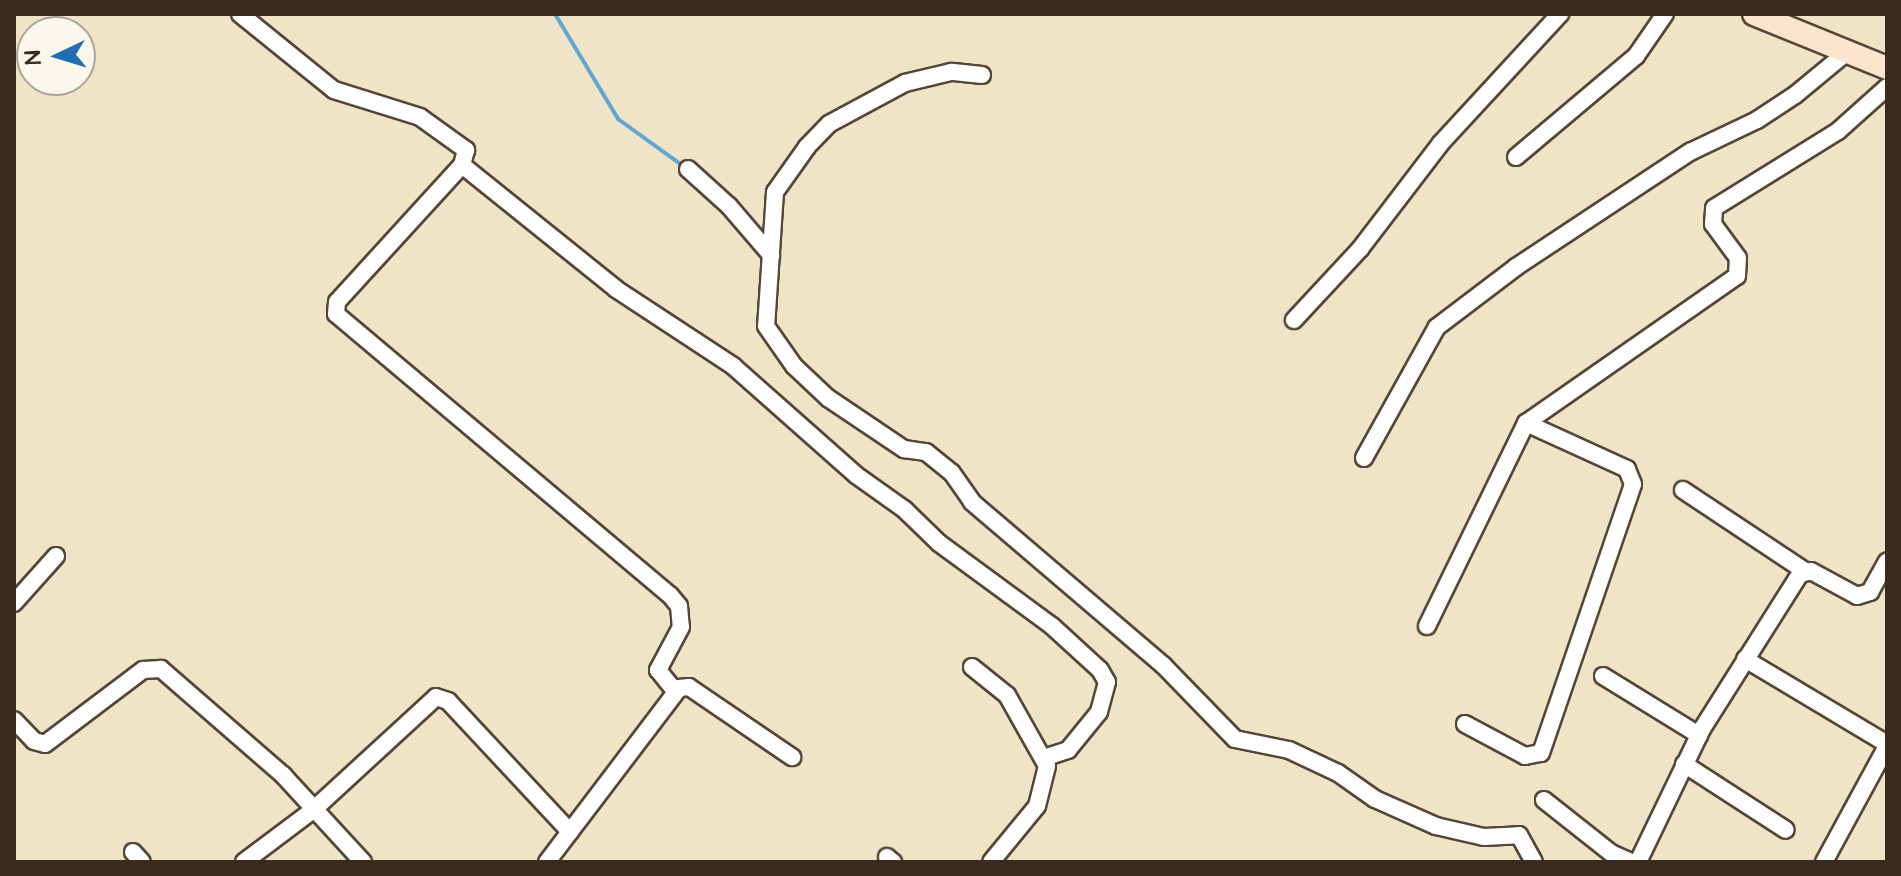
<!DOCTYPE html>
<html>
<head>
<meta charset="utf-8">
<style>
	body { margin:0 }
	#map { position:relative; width:1901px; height:876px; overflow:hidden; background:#efe4c6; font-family:"Architects Daughter",sans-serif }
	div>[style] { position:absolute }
	.stream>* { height:4px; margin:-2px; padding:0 2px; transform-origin:2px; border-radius:2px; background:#5da7d5 }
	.roads { filter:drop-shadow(2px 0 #564637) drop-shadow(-2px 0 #564637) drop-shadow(0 2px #564637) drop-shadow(0 -2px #564637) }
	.street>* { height:16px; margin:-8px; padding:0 8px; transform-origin:8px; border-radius:8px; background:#fff }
	.secondary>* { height:22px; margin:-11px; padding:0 11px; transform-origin:11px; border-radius:11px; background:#fce5cf }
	span { translate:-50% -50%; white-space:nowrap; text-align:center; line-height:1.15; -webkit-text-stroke:6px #fbf7ec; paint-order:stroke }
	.frame { position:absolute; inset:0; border:16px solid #3b2a1e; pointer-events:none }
	.north { position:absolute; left:16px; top:16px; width:80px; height:80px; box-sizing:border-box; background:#fbf7ec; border:2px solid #aea59a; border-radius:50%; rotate:266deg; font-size:22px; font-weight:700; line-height:32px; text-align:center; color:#3b2a1e }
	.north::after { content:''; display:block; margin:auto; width:28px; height:36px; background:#1f6fb2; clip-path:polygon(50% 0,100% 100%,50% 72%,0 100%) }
</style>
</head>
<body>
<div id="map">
	<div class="stream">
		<i style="left:555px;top:14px;width:122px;rotate:59deg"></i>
		<i style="left:618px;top:119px;width:84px;rotate:35.8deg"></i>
	</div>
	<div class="roads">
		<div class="street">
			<i style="left:240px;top:14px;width:121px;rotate:39deg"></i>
			<i style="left:334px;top:90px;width:90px;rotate:17.4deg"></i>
			<i style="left:420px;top:117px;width:57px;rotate:35.7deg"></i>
			<i style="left:466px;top:150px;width:16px;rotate:105deg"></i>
			<i style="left:462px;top:165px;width:185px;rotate:132.4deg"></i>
			<i style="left:337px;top:302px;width:12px;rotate:95deg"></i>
			<i style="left:336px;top:314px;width:436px;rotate:40.1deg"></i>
			<i style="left:670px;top:595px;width:14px;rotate:51deg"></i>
			<i style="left:679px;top:606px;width:21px;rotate:85deg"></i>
			<i style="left:681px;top:627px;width:49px;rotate:118.1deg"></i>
			<i style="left:658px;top:670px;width:27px;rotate:51deg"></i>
			<i style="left:982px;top:75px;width:31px;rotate:-174deg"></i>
			<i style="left:951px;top:72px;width:47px;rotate:166.6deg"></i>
			<i style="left:905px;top:83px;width:86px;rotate:151.7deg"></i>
			<i style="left:829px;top:124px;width:32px;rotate:134deg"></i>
			<i style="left:807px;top:147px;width:55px;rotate:125.4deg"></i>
			<i style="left:775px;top:192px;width:134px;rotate:93.8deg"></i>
			<i style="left:766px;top:326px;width:49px;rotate:55deg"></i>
			<i style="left:794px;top:366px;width:47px;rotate:43.3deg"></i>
			<i style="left:828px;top:398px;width:92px;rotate:33.9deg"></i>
			<i style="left:904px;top:449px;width:22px;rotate:8deg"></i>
			<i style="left:926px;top:452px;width:33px;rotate:39deg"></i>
			<i style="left:952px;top:473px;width:35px;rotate:55deg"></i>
			<i style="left:972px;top:502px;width:251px;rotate:40.5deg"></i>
			<i style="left:1163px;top:665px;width:103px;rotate:45.8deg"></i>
			<i style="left:1235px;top:739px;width:55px;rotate:11.5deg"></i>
			<i style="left:1289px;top:750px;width:54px;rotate:25.1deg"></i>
			<i style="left:1338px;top:773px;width:45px;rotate:35.1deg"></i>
			<i style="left:1375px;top:799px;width:67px;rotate:23.9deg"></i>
			<i style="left:1436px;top:826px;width:49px;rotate:12.9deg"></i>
			<i style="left:1484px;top:837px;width:35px;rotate:-3deg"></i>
			<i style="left:1519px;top:835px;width:31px;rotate:61deg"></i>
			<i style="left:1516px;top:157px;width:157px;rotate:-40.1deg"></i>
			<i style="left:1636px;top:56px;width:51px;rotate:-55.4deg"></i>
			<i style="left:462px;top:165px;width:198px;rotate:38.8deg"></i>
			<i style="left:616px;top:289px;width:140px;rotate:33.3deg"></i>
			<i style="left:733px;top:366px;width:164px;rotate:41.5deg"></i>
			<i style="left:856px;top:475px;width:60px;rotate:35.5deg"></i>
			<i style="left:905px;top:510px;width:47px;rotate:44.1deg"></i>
			<i style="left:939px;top:543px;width:140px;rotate:36.3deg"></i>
			<i style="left:1052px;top:626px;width:65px;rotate:42.5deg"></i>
			<i style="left:1100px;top:670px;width:14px;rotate:60deg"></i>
			<i style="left:1107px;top:682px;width:31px;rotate:105deg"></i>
			<i style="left:1099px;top:712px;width:49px;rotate:129.2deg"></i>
			<i style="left:1068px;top:750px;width:26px;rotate:162deg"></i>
			<i style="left:688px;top:169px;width:55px;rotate:42.1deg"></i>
			<i style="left:729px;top:206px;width:65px;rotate:49.4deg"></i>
			<i style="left:1294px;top:320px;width:97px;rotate:-47.1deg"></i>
			<i style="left:1360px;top:249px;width:133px;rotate:-52.6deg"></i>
			<i style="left:1441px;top:143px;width:176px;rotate:-47.3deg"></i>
			<i style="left:1364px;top:458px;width:150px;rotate:-60.9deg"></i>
			<i style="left:1437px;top:327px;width:99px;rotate:-37.2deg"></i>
			<i style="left:1516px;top:267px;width:209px;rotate:-33.5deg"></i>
			<i style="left:1690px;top:152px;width:74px;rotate:-25.5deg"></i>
			<i style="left:1757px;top:120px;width:45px;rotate:-33.3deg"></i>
			<i style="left:1795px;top:95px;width:67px;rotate:-39.6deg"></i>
			<i style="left:1683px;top:490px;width:146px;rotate:33.6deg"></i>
			<i style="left:14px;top:603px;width:63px;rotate:-48.2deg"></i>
			<i style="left:1427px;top:626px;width:226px;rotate:-64deg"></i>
			<i style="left:1526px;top:423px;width:257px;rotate:-34.9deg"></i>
			<i style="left:1737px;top:276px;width:18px;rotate:-87deg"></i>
			<i style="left:1738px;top:258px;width:42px;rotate:-126.3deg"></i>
			<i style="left:1713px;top:224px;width:16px;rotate:-86deg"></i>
			<i style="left:1714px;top:208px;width:146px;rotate:-31.8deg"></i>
			<i style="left:1838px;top:131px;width:66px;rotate:-41.9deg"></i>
			<i style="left:1745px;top:659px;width:165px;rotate:30.9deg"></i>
			<i style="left:972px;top:667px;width:45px;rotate:38.7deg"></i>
			<i style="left:1007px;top:695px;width:81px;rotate:60.6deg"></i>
			<i style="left:1047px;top:766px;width:41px;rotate:104deg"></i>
			<i style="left:1037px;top:806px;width:72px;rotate:129.4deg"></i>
			<i style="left:1603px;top:676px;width:113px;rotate:31.6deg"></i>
			<i style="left:14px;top:720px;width:29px;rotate:46deg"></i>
			<i style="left:34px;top:741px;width:11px;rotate:15deg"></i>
			<i style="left:45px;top:744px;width:123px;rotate:-37.1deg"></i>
			<i style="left:143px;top:670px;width:18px;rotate:-3deg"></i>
			<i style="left:161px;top:669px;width:162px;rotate:41deg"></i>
			<i style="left:283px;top:775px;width:118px;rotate:47.4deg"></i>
			<i style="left:1465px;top:724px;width:68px;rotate:28.1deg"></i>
			<i style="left:1525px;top:756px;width:16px;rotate:-11deg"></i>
			<i style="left:1541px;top:753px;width:284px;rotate:-71.1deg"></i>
			<i style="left:1633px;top:484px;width:16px;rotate:-112deg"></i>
			<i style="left:1627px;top:469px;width:111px;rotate:-155.5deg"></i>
			<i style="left:1684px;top:764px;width:121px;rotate:32.9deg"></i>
			<i style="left:1544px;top:800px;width:85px;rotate:38.3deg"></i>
			<i style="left:1611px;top:853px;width:22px;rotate:24deg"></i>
			<i style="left:133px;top:852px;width:13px;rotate:48deg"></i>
			<i style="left:887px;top:857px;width:8px;rotate:40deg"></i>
			<i style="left:244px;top:862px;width:85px;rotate:-36.9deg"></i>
			<i style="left:312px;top:811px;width:168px;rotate:-42.6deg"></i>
			<i style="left:436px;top:697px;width:13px;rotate:18deg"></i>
			<i style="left:448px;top:701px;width:179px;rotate:47deg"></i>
			<i style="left:547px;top:862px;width:218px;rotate:-52.8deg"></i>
			<i style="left:679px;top:688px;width:10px;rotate:-6deg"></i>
			<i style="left:689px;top:687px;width:125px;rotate:34.2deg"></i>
			<i style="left:1638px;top:862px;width:148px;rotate:-64.3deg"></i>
			<i style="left:1702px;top:729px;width:183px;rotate:-57.7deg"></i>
			<i style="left:1800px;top:574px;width:11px;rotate:-15deg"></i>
			<i style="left:1811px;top:571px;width:52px;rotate:28.5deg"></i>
			<i style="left:1857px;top:596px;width:14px;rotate:-17deg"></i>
			<i style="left:1870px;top:592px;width:35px;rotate:-61deg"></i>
			<i style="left:1824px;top:862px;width:132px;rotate:-61.5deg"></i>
		</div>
		<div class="secondary">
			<i style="left:1754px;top:14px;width:144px;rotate:22.1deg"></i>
		</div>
	</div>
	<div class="frame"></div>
	<div class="north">N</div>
</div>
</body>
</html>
